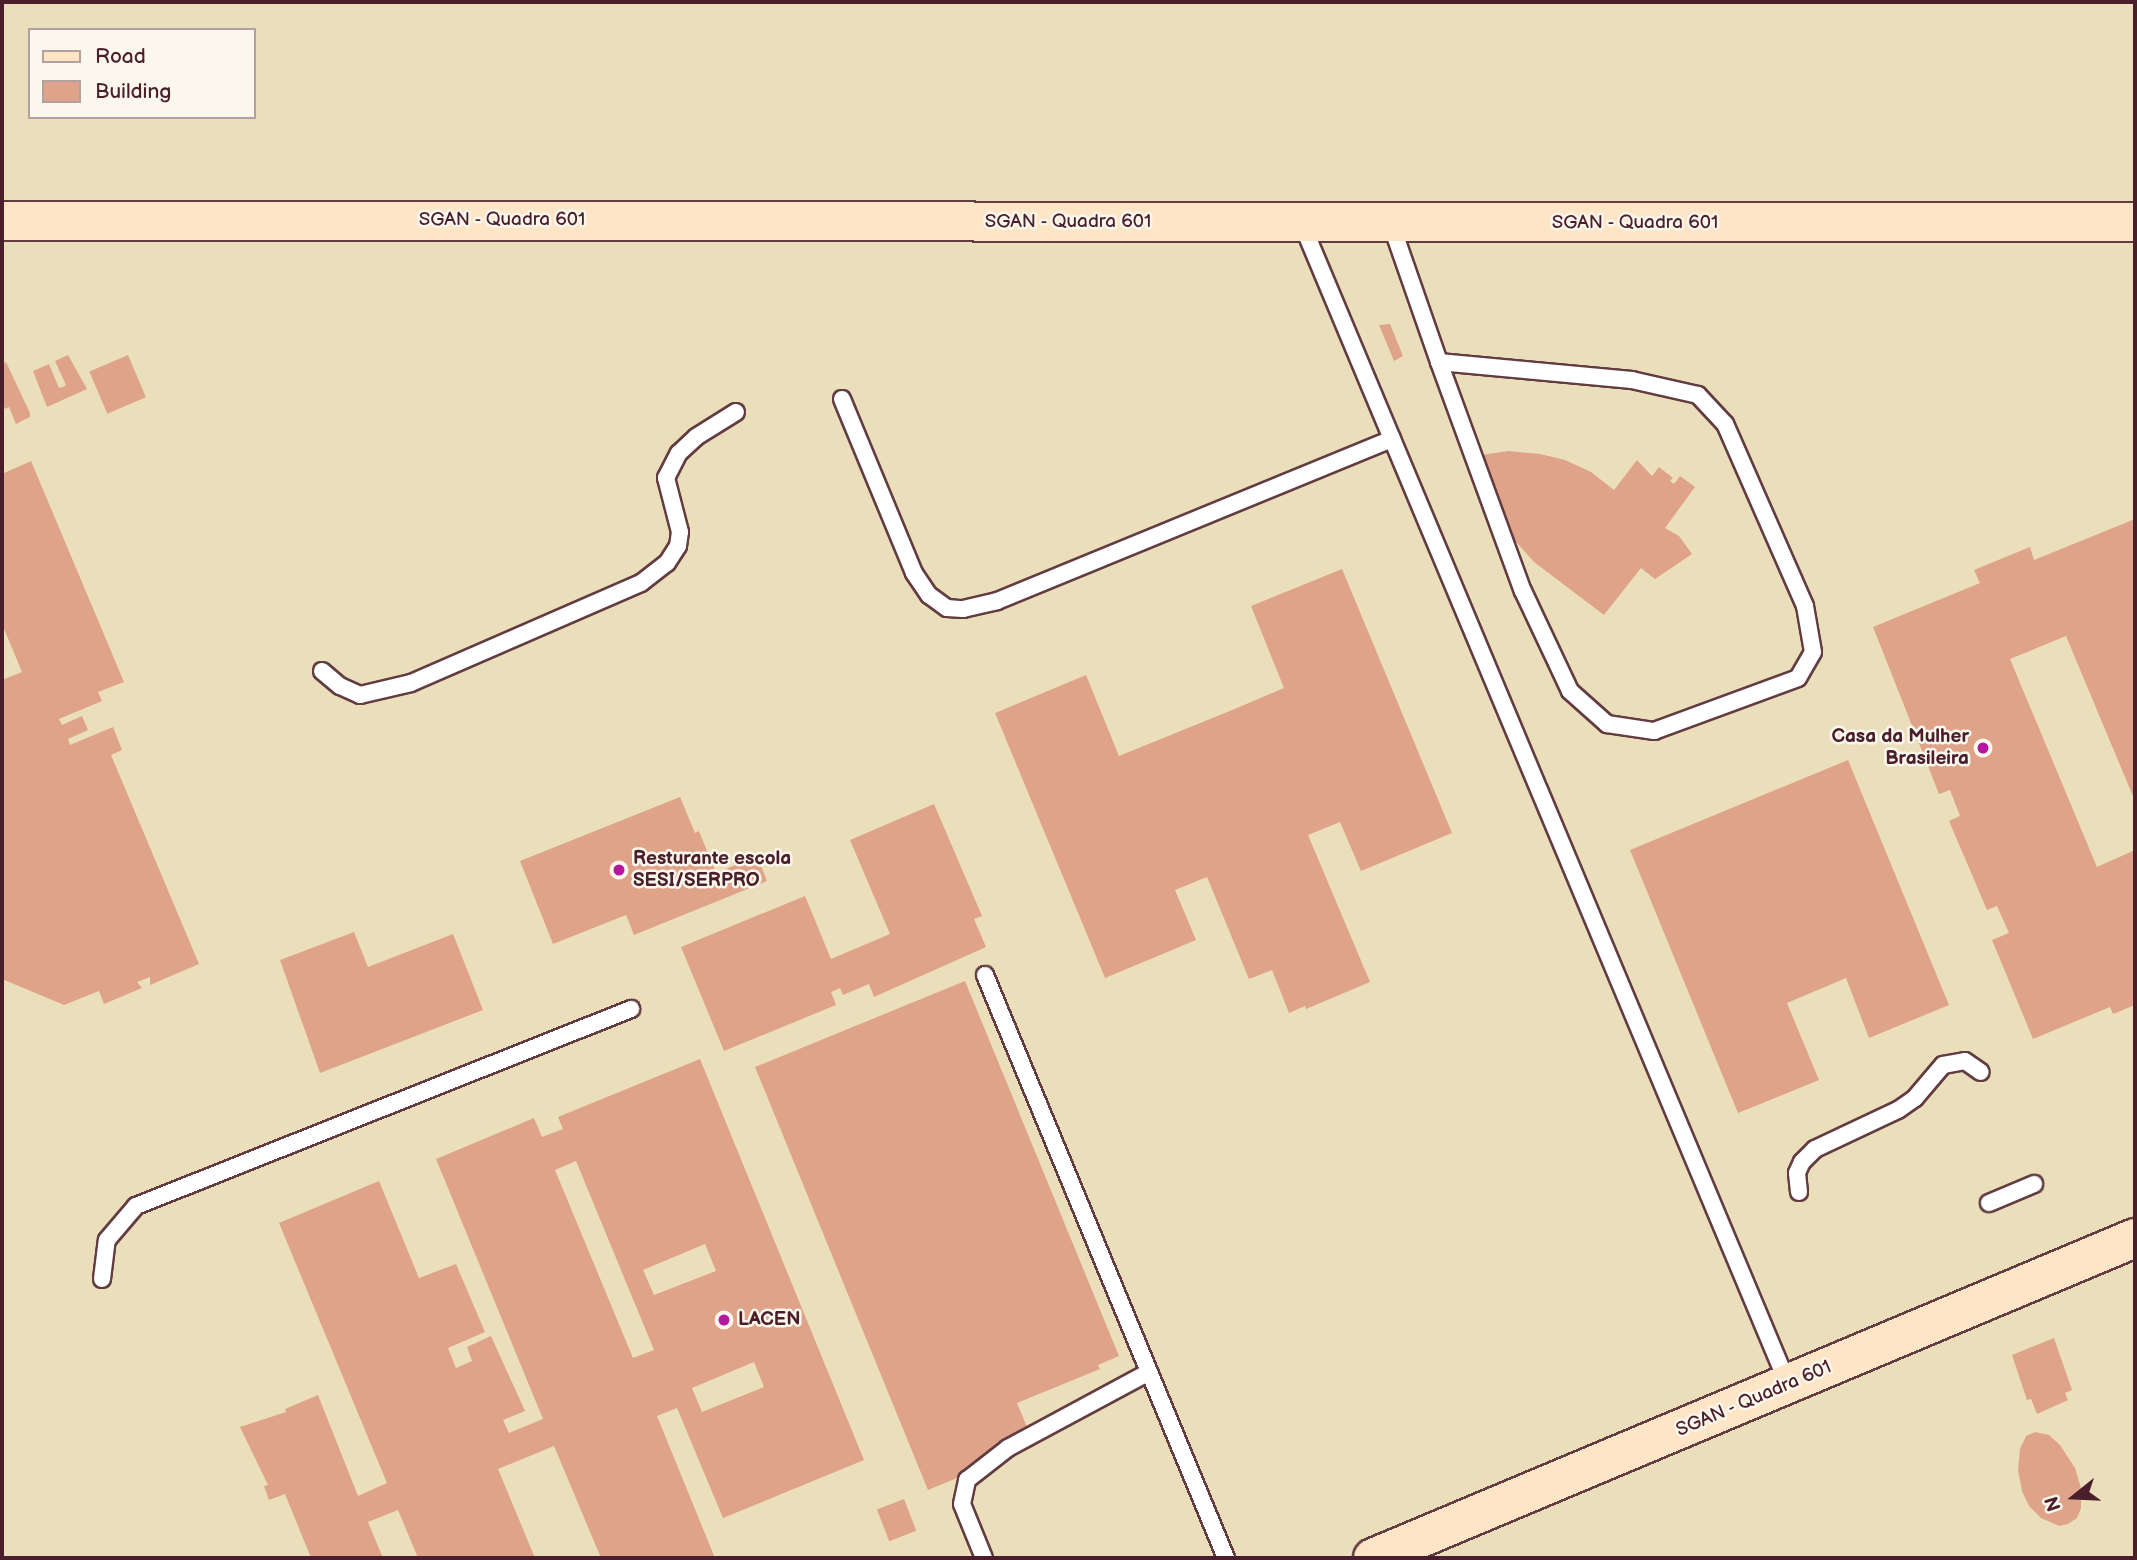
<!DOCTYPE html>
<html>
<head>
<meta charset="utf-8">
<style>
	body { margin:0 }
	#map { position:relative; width:2137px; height:1560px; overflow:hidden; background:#ebdfbb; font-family:"Balsamiq Sans",sans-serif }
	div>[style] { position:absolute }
	.building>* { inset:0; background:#dfa389; transform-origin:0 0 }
	.roads { filter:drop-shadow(2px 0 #623c41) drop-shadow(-2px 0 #623c41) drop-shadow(0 2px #623c41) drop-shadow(0 -2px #623c41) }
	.lane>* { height:16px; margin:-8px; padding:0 8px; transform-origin:8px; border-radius:8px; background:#fff }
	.secondary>* { height:38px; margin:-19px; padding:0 19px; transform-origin:19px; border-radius:19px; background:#fee5c5 }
	.dots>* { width:19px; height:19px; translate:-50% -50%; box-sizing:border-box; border:4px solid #fbf7ec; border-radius:50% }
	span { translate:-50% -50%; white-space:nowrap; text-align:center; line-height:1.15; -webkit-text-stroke:5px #fbf7ec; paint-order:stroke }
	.street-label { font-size:19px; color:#4a1f2b }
	.poi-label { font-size:19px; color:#4a1f2b; font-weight:700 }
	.right { translate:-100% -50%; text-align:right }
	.left { translate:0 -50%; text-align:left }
	.frame { position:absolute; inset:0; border:4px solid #4a1f2b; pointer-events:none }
	.legend { position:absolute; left:28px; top:28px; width:228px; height:91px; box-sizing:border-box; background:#fbf7ec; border:2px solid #b4a19f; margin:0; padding:9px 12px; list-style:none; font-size:21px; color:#4a1f2b }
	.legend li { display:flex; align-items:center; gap:14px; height:35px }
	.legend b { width:35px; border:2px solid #b4a19f }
	.north { position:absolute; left:2039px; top:1462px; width:70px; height:70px; -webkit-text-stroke:5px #fbf7ec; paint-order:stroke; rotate:252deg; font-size:19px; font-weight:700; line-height:28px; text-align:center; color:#4a1f2b }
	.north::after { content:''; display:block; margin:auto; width:24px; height:32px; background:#4a1f2b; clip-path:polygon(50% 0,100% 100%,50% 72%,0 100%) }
</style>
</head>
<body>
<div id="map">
	<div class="building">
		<i style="clip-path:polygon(1390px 324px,1403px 356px,1394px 361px,1379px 325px)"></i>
		<i style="clip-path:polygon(68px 355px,87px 389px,47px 407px,33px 371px,49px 364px,59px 388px,63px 387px,66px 385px,55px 361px)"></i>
		<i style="left:128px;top:355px;width:46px;height:42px;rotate:67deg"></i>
		<i style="clip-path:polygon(6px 362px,30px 413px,30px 417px,16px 424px,9px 407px,5px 409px,2px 401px,2px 365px)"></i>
		<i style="clip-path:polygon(1509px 451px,1540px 454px,1565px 460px,1591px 472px,1614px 490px,1637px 460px,1652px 476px,1659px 467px,1673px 478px,1670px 481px,1674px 484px,1680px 476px,1695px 487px,1665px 528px,1679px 536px,1692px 554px,1655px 579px,1641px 568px,1604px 615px,1534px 562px,1509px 534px,1481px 455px)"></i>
		<i style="clip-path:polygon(31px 461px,124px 682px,98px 692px,102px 701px,59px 719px,62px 725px,82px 716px,88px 730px,68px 739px,70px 745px,113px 727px,122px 750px,111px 755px,199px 964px,150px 985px,150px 977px,137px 982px,142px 988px,104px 1004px,99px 991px,64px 1005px,2px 979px,2px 680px,22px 672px,2px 624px,2px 474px)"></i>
		<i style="clip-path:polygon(2135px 519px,2135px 801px,2066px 636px,2010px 659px,2097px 867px,2135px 850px,2135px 1005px,2113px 1014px,2110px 1007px,2033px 1039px,1992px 940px,2009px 933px,1997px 906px,1987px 910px,1949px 821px,1960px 816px,1950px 790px,1939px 794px,1873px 627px,1980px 583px,1974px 570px,2030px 547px,2034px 560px)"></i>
		<i style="clip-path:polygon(1342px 569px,1452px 833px,1361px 871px,1340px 822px,1308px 835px,1370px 982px,1306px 1009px,1305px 1006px,1289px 1013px,1272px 970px,1249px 979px,1207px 877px,1175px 890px,1196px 940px,1105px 978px,995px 713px,1086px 675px,1119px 756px,1237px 708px,1284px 688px,1251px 606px)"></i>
		<i style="clip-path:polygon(1848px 760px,1949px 1005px,1869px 1038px,1846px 978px,1787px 1003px,1819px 1080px,1738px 1113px,1630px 850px)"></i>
		<i style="clip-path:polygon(680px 797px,695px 833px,699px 831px,716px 873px,757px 856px,767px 881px,634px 935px,626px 915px,553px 944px,520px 861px)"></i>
		<i style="clip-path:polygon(934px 804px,982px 916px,974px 919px,986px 947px,874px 997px,869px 984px,843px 995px,840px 988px,831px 992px,836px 1005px,724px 1051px,681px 947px,805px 896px,831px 959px,890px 934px,850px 840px)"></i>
		<i style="clip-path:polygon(354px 932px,368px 967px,453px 934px,483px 1010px,320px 1073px,280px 960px)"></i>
		<i style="clip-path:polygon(965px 981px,1119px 1356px,1098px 1365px,1100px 1369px,1017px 1403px,1035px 1446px,928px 1490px,755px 1067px)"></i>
		<i style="clip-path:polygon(evenodd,700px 1059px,864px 1460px,723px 1518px,677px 1408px,657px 1416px,715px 1558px,601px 1558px,554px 1446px,498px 1469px,535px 1558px,418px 1558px,398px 1510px,368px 1522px,383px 1558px,311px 1558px,285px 1494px,269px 1500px,264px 1486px,268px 1485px,240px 1427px,286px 1412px,285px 1409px,318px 1395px,358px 1496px,387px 1483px,279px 1223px,379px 1181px,419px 1278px,456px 1264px,485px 1332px,448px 1348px,456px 1368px,472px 1361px,467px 1347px,491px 1336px,525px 1411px,503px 1420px,509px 1433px,543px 1419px,436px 1159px,534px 1118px,542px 1137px,563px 1129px,558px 1117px,700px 1059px,576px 1161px,654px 1350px,633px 1358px,555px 1170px,576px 1161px,700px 1059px,705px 1244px,716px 1271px,654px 1295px,643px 1270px,705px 1244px,700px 1059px,754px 1362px,764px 1387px,702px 1412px,692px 1388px,754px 1362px)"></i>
		<i style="clip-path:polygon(2054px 1338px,2072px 1390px,2065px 1393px,2068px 1400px,2037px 1414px,2031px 1399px,2027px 1400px,2012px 1355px)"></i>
		<i style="clip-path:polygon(2035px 1432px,2049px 1435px,2060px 1445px,2075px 1468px,2081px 1488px,2081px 1508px,2077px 1518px,2068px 1524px,2059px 1526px,2041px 1518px,2029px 1506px,2022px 1491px,2018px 1470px,2020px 1449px,2026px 1436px)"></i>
		<i style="left:904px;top:1499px;width:34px;height:29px;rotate:69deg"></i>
	</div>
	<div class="roads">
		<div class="lane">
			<i style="left:1302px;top:224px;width:1258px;rotate:67.27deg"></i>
			<i style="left:1391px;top:224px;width:146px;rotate:70.8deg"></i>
			<i style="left:1439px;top:362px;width:244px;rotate:69.9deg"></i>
			<i style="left:1523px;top:591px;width:110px;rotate:64.8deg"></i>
			<i style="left:1570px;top:691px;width:50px;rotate:41.7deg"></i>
			<i style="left:1607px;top:724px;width:48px;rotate:8.5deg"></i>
			<i style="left:1654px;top:731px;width:153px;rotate:-20.2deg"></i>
			<i style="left:1798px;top:678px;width:30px;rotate:-60deg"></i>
			<i style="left:1813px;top:652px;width:47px;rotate:-99.9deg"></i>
			<i style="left:1805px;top:606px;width:199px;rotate:-113.7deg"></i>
			<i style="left:1725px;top:424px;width:40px;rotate:-133deg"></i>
			<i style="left:1698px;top:395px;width:68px;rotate:-167.2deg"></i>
			<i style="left:1632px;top:380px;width:194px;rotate:-174.7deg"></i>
			<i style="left:842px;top:399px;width:188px;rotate:67.5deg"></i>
			<i style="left:914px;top:573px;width:27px;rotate:56deg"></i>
			<i style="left:929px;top:595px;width:22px;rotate:36deg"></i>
			<i style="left:947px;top:608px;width:16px;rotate:4deg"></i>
			<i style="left:963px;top:609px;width:35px;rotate:-13deg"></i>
			<i style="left:997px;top:601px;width:427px;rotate:-22.3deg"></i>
			<i style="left:322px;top:671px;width:23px;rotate:40deg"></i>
			<i style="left:340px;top:686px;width:22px;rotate:24deg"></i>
			<i style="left:360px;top:695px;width:52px;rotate:-13.2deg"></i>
			<i style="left:411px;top:683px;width:251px;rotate:-23.5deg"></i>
			<i style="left:641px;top:583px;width:33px;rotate:-38deg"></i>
			<i style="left:667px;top:563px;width:20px;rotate:-57deg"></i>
			<i style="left:678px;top:546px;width:14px;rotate:-82deg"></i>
			<i style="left:680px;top:532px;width:56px;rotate:-104.5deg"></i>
			<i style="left:666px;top:478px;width:28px;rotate:-63deg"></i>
			<i style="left:679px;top:453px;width:23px;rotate:-43deg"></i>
			<i style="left:696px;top:437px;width:47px;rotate:-32deg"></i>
			<i style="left:985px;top:975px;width:631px;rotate:67.54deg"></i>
			<i style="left:1799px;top:1192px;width:19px;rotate:-96deg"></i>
			<i style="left:1797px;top:1173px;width:12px;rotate:-66deg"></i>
			<i style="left:1802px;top:1162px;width:18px;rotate:-45deg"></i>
			<i style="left:1815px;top:1149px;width:92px;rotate:-25.2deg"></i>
			<i style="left:1898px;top:1110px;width:21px;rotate:-35deg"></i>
			<i style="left:1915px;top:1098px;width:43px;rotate:-49.7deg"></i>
			<i style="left:1943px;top:1065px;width:22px;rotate:-10deg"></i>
			<i style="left:1965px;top:1061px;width:19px;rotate:35deg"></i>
			<i style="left:1989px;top:1203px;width:49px;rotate:-22.9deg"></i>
			<i style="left:102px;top:1279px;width:39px;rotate:-83deg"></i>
			<i style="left:107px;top:1240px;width:45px;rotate:-49.5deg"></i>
			<i style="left:136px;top:1206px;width:533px;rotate:-21.7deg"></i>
			<i style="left:984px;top:1558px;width:58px;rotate:-112.2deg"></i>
			<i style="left:962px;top:1504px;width:25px;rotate:-78deg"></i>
			<i style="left:967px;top:1480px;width:52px;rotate:-38deg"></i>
			<i style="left:1008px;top:1448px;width:160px;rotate:-28.3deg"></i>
		</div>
		<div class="secondary">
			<i style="left:2px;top:221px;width:2133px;rotate:0.03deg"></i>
			<i style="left:1373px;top:1558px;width:826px;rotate:-22.78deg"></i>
		</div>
	</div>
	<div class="dots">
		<i style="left:1983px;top:748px;background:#b5179e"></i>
		<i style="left:619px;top:870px;background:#b5179e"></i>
		<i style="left:724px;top:1320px;background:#b5179e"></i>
	</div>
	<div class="street-label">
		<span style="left:502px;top:220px">SGAN - Quadra 601</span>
		<span style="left:1068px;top:222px">SGAN - Quadra 601</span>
		<span style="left:1635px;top:223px">SGAN - Quadra 601</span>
		<span style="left:1754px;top:1399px;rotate:-23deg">SGAN - Quadra 601</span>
	</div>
	<div class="poi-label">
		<span class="right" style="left:1969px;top:748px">Casa da Mulher<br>Brasileira</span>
		<span class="left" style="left:633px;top:870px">Resturante escola<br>SESI/SERPRO</span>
		<span class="left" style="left:738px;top:1320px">LACEN</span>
	</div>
	<div class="frame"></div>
	<ul class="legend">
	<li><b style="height:9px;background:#fee5c5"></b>Road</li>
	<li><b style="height:19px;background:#dfa389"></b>Building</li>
	</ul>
	<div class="north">N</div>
</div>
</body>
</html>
